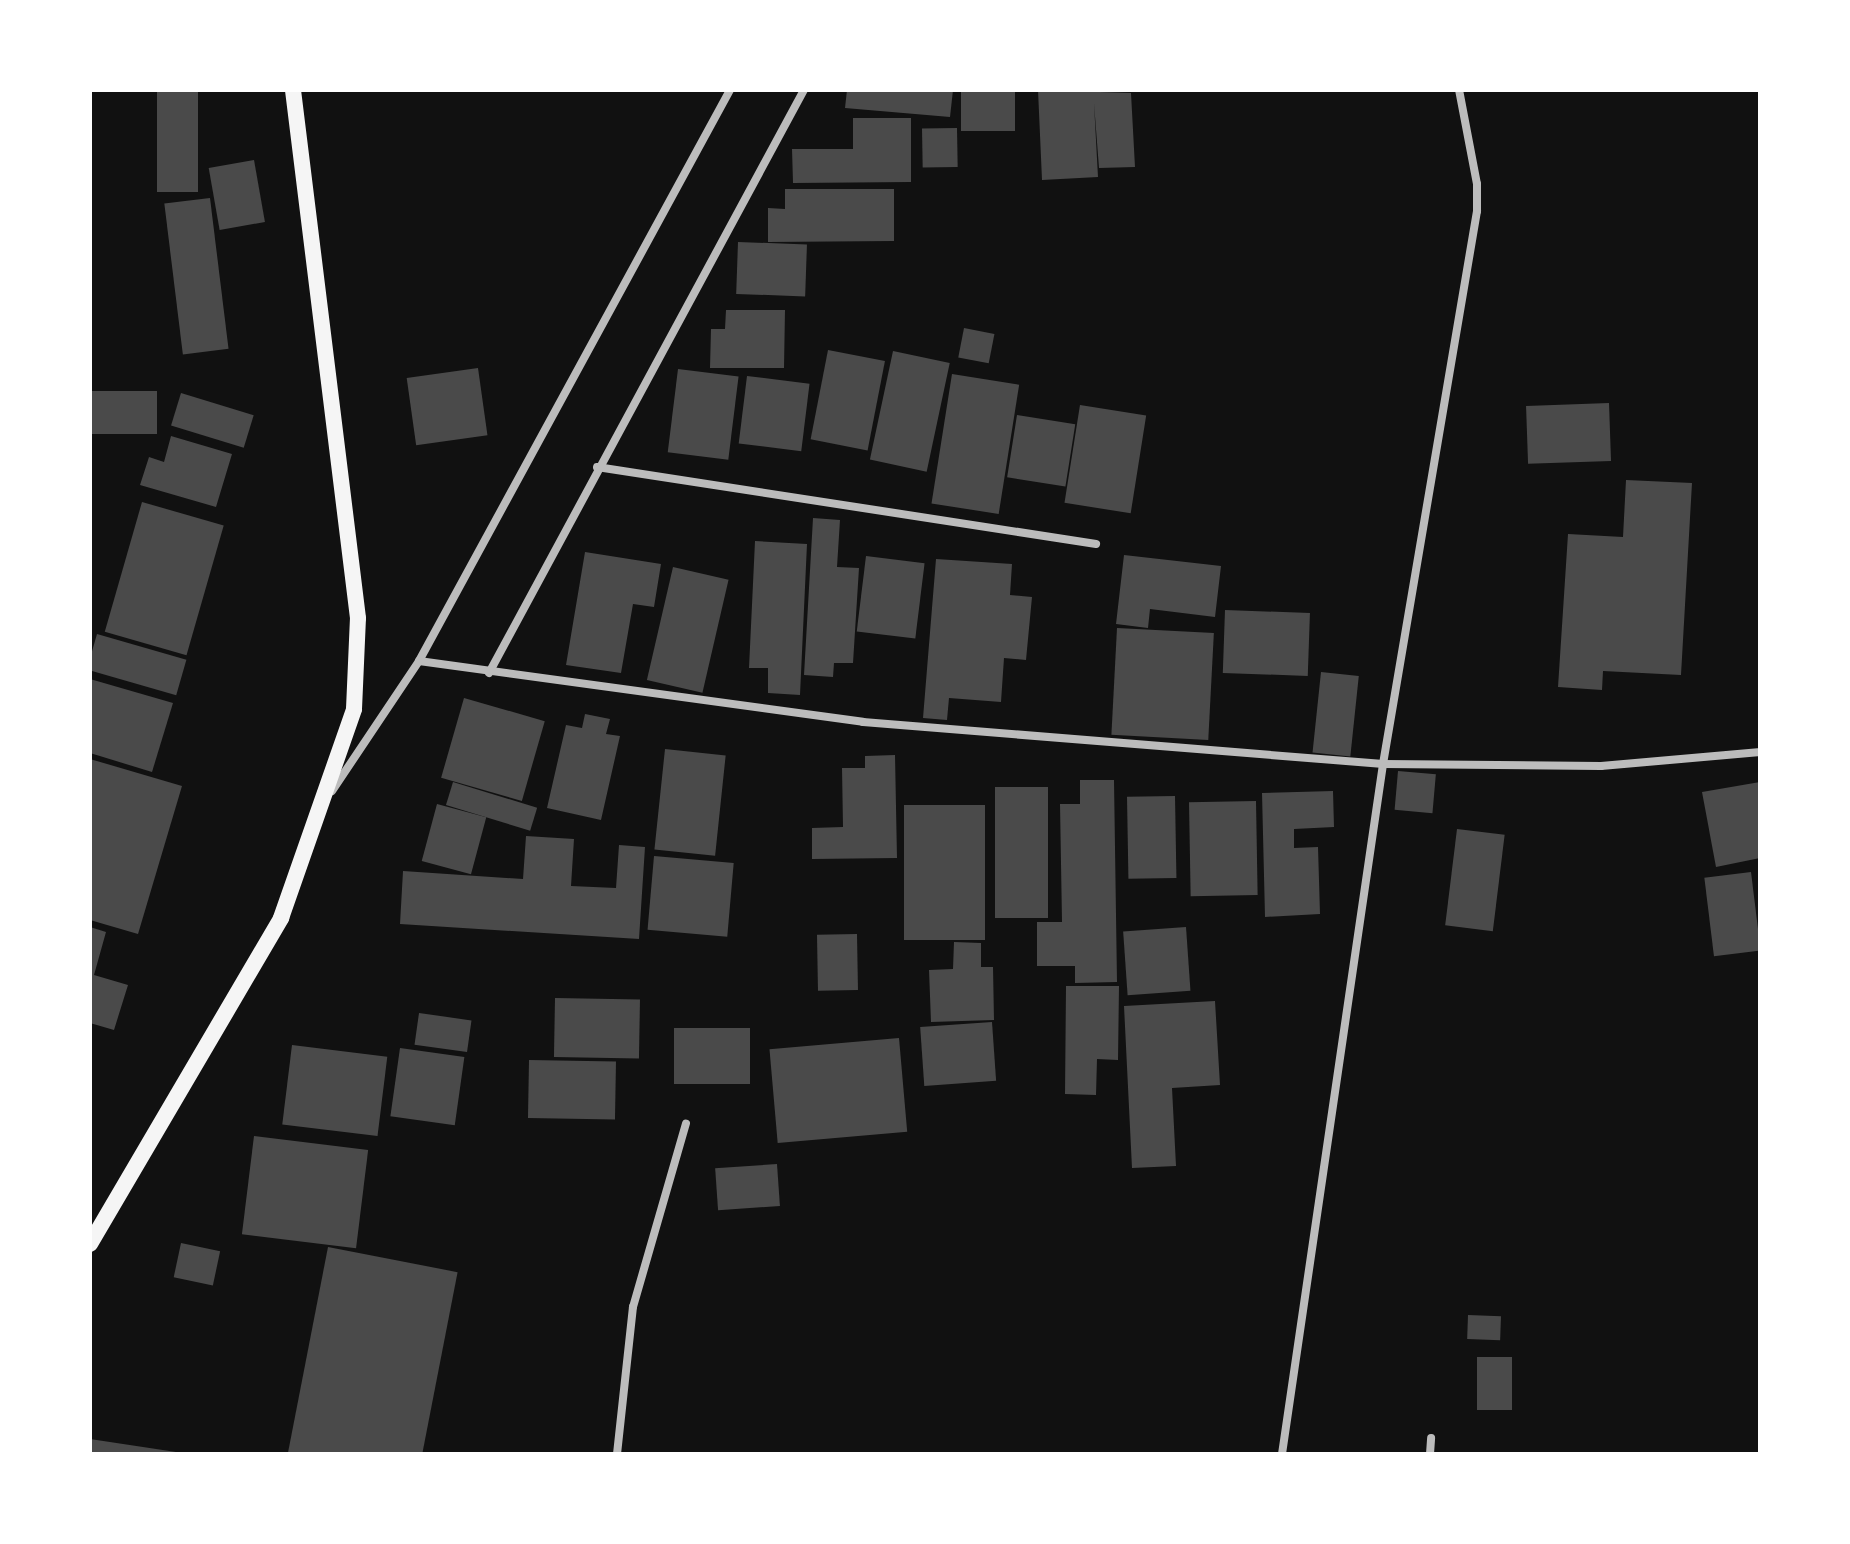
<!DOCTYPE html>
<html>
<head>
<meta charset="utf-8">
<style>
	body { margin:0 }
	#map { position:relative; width:1850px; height:1544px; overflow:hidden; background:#111; font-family:Overpass,sans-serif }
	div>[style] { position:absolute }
	.building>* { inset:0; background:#4a4a4a; transform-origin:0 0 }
	.minor>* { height:8px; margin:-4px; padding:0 4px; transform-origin:4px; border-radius:4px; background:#bcbcbc }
	.secondary>* { height:16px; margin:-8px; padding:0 8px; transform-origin:8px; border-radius:8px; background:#f5f5f5 }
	span { translate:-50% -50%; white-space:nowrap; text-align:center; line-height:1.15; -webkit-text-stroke:6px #fff; paint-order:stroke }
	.frame { position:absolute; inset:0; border:92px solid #fff; pointer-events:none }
</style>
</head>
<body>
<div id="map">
	<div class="building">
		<i style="left:157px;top:90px;width:41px;height:102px"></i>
		<i style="clip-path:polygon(847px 90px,953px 90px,950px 117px,845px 108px)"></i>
		<i style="left:961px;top:90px;width:54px;height:41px"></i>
		<i style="clip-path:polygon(1038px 90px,1131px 93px,1135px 167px,1099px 168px,1094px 103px,1098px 177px,1042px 180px)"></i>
		<i style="clip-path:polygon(853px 118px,911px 118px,911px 182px,793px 183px,792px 149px,853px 149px)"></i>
		<i style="left:957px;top:128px;width:39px;height:35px;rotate:89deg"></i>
		<i style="left:254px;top:160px;width:63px;height:46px;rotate:80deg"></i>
		<i style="clip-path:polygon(785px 189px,894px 189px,894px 241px,768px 242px,768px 208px,785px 209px)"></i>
		<i style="left:210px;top:198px;width:152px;height:46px;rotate:83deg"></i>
		<i style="left:738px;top:242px;width:69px;height:52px;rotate:2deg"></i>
		<i style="clip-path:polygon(726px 310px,785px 310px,784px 368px,710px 368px,711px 329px,725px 329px)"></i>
		<i style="left:964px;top:328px;width:31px;height:30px;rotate:11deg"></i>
		<i style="left:828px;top:350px;width:58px;height:91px;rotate:11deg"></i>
		<i style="left:893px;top:351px;width:58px;height:111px;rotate:12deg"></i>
		<i style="left:478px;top:368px;width:68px;height:72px;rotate:82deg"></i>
		<i style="left:678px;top:369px;width:61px;height:84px;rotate:7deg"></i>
		<i style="left:952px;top:374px;width:68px;height:131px;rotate:9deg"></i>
		<i style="left:747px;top:376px;width:63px;height:68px;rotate:7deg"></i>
		<i style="left:90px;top:391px;width:67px;height:43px"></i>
		<i style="left:181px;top:393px;width:76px;height:34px;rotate:17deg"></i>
		<i style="left:1609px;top:403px;width:58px;height:83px;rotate:88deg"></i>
		<i style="left:1080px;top:405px;width:67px;height:99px;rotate:9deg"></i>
		<i style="left:1017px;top:415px;width:59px;height:63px;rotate:9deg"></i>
		<i style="clip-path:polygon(171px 436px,232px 454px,216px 507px,140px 485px,149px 457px,164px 462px)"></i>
		<i style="clip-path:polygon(1626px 480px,1692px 483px,1681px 675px,1603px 671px,1602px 690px,1558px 687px,1568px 534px,1623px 537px)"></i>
		<i style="left:142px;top:502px;width:85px;height:135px;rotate:16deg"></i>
		<i style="clip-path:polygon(813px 518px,840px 520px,837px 567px,859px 568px,853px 663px,834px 663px,833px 677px,804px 675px)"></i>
		<i style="clip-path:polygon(755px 541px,807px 544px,800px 695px,768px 693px,768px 668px,749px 668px)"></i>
		<i style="clip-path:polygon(585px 552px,661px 564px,654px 607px,633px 604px,621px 673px,566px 665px)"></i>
		<i style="clip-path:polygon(1124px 555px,1221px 566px,1215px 617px,1150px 609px,1148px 628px,1116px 624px)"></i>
		<i style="left:866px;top:556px;width:59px;height:76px;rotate:7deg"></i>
		<i style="clip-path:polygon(936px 559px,1012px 564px,1010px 595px,1032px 597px,1026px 660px,1004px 658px,1001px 702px,949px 698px,947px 720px,923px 718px)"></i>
		<i style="left:673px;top:567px;width:57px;height:116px;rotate:13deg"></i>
		<i style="left:1225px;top:610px;width:85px;height:63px;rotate:2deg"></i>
		<i style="left:1117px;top:628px;width:97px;height:107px;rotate:3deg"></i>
		<i style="left:97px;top:634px;width:93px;height:37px;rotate:16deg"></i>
		<i style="left:1321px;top:672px;width:38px;height:81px;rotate:6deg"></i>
		<i style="clip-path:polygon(90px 679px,173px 703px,152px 772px,90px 753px)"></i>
		<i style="left:464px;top:698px;width:84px;height:83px;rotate:16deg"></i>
		<i style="clip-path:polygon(585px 714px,610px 719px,606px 734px,620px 736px,601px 820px,547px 808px,566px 725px,582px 728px)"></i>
		<i style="left:665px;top:749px;width:61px;height:101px;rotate:6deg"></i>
		<i style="clip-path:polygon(895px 755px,897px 858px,812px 859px,812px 828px,843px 827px,842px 768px,865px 768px,865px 756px)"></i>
		<i style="clip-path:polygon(90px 759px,182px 786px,138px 934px,90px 920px)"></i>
		<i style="left:1398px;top:771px;width:38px;height:39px;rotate:5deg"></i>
		<i style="clip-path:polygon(1080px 780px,1114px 780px,1117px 982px,1075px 983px,1075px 966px,1037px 966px,1037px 922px,1062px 922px,1060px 804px,1080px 804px)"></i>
		<i style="left:453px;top:782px;width:88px;height:24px;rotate:17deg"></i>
		<i style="clip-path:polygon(1760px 782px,1760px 858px,1716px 867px,1702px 792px)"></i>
		<i style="left:995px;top:787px;width:53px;height:131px"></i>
		<i style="clip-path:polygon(1333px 791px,1334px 827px,1294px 829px,1294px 848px,1318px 847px,1320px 914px,1265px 917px,1262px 793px)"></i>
		<i style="left:1175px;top:796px;width:82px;height:48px;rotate:89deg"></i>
		<i style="left:1256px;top:801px;width:94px;height:67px;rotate:89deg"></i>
		<i style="left:437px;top:804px;width:51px;height:59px;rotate:15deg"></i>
		<i style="left:904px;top:805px;width:81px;height:135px"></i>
		<i style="left:1457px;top:829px;width:48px;height:97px;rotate:7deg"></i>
		<i style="clip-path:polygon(526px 836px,574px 839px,571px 886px,616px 888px,619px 845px,645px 847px,639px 939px,400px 924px,403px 871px,523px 879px)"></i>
		<i style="left:654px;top:856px;width:80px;height:74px;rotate:5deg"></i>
		<i style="left:1751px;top:872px;width:79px;height:47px;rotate:83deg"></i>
		<i style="clip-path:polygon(90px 927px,106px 932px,94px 975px,128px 985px,114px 1030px,90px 1023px)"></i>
		<i style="left:1186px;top:927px;width:64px;height:63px;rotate:86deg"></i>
		<i style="left:857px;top:934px;width:56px;height:40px;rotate:89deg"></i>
		<i style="clip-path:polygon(954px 942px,981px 943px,981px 967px,993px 967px,994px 1020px,931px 1022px,929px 970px,953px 969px)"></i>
		<i style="clip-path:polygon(1066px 986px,1119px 986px,1118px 1060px,1097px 1059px,1096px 1095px,1065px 1094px)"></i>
		<i style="left:555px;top:998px;width:85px;height:59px;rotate:1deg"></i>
		<i style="clip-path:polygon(1215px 1001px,1220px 1085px,1172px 1088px,1176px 1166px,1132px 1168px,1124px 1006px)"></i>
		<i style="left:419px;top:1013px;width:53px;height:32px;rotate:8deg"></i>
		<i style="left:992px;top:1022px;width:59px;height:72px;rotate:86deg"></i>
		<i style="left:674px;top:1028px;width:76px;height:56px"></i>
		<i style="left:899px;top:1038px;width:94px;height:130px;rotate:85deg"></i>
		<i style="left:292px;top:1045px;width:96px;height:80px;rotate:7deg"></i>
		<i style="left:400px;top:1048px;width:65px;height:69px;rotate:8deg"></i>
		<i style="left:529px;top:1060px;width:87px;height:58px;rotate:1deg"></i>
		<i style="left:254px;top:1136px;width:115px;height:99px;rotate:7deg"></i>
		<i style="left:777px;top:1164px;width:42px;height:62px;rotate:86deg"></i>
		<i style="left:181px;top:1243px;width:40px;height:35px;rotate:12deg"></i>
		<i style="left:328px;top:1247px;width:132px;height:211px;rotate:11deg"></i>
		<i style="left:1468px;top:1315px;width:33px;height:24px;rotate:2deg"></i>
		<i style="left:1477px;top:1357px;width:35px;height:53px"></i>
		<i style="clip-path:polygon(90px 1439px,176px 1452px,176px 1454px,90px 1454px)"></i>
	</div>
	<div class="minor">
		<i style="left:597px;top:467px;width:505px;rotate:8.77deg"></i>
		<i style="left:419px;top:661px;width:448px;rotate:7.8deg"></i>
		<i style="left:863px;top:722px;width:522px;rotate:4.62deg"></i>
		<i style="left:1383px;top:764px;width:218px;rotate:0.5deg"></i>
		<i style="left:1601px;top:766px;width:160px;rotate:-5deg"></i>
		<i style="left:489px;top:673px;width:663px;rotate:-61.62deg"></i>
		<i style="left:332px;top:791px;width:156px;rotate:-56.2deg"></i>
		<i style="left:419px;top:661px;width:650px;rotate:-61.42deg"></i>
		<i style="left:617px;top:1454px;width:148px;rotate:-83.8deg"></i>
		<i style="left:633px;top:1307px;width:191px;rotate:-73.9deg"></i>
		<i style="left:1282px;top:1454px;width:697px;rotate:-81.67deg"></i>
		<i style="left:1383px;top:764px;width:561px;rotate:-80.35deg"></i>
		<i style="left:1477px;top:211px;width:27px;rotate:-90deg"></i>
		<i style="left:1477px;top:184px;width:96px;rotate:-100.8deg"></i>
		<i style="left:1430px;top:1454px;width:16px;rotate:-86deg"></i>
	</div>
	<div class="secondary">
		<i style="left:90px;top:1244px;width:378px;rotate:-59.6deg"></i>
		<i style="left:281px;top:918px;width:221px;rotate:-70.7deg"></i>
		<i style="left:354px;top:709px;width:91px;rotate:-87.5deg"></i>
		<i style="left:358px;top:618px;width:532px;rotate:-97.02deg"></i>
	</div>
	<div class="frame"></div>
</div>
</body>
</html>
